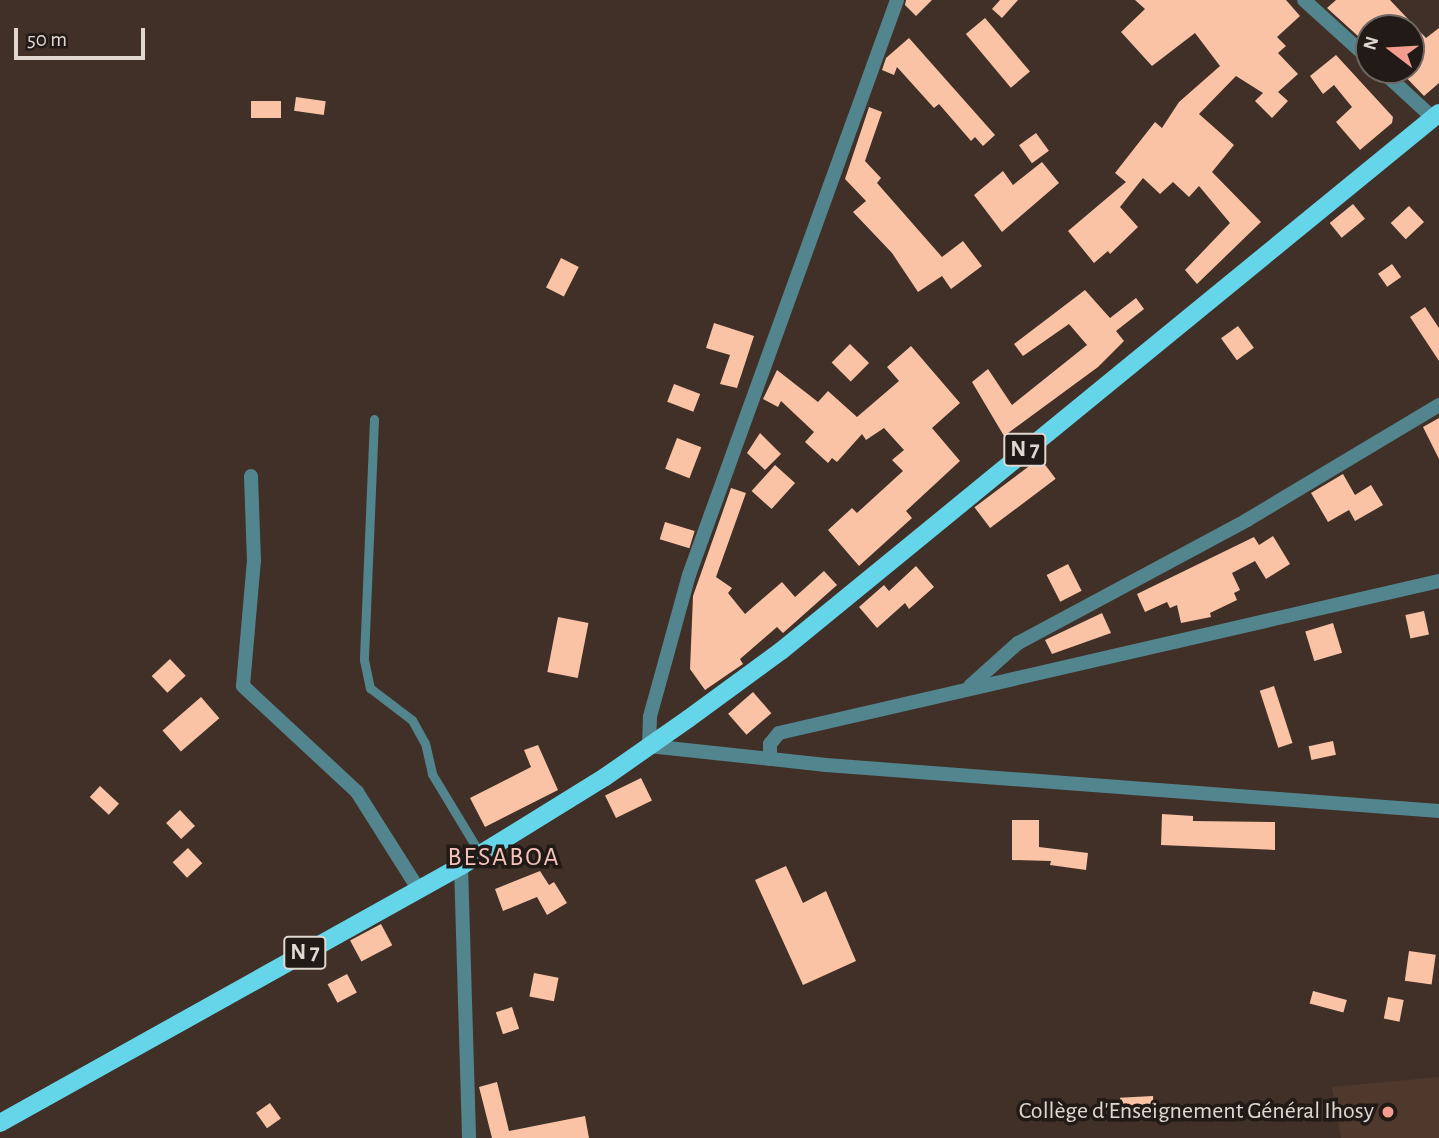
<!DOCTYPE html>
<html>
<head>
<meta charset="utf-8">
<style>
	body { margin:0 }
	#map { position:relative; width:1439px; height:1138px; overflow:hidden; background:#403027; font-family:"Alegreya Sans",sans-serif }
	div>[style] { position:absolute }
	.built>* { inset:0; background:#4f392d }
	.building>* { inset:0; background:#fac3a6; transform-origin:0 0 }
	.service>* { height:9px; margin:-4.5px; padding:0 4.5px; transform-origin:4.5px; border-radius:4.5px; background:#53858e }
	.minor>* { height:14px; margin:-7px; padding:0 7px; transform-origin:7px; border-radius:7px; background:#53858e }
	.primary>* { height:18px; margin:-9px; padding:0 9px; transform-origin:9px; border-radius:9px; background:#65d5e9 }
	.dots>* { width:19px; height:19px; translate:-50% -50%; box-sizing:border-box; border:4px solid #211a16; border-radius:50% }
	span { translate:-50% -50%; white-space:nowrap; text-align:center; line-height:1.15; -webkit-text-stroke:7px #211a16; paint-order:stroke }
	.shield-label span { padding:2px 5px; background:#211a16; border:2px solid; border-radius:5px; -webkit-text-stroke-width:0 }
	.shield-label { font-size:23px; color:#e1d7d1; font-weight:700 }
	.poi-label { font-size:24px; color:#e1d7d1 }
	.right { translate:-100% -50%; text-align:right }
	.neighbourhood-label { font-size:26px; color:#f6c3bb; letter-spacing:2px }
	.north { position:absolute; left:1355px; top:14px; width:70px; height:70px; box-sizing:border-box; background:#211a16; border:2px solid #6e6661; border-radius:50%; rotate:287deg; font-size:19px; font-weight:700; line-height:28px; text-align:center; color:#e1d7d1 }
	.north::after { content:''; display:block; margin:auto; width:24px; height:32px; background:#f59c90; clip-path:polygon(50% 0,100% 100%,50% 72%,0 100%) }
	.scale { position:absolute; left:14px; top:28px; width:131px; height:32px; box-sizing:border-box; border:4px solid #e1d7d1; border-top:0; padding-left:9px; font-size:21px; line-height:24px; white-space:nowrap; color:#e1d7d1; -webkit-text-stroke:5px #211a16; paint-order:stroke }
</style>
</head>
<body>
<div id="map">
	<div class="built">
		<i style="clip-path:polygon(1439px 1077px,1439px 1138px,1341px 1138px,1332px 1087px)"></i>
	</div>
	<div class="building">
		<i style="clip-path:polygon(906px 0,932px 0,916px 16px,905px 5px)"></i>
		<i style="clip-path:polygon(1000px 0,1018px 0,1002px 18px,992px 9px)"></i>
		<i style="clip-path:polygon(1135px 0,1286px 0,1300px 16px,1277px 37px,1286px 46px,1278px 53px,1298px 74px,1278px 92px,1288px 101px,1272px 118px,1255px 101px,1263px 93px,1236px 76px,1199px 114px,1234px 145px,1212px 172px,1261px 222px,1197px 284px,1185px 270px,1230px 223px,1199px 186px,1189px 197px,1173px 182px,1160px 194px,1143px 178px,1120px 207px,1138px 227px,1110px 254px,1108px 251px,1094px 263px,1068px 231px,1126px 182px,1115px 173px,1155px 122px,1162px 128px,1179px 102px,1220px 66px,1195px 33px,1152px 66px,1121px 32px,1145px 9px)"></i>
		<i style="clip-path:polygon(1336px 0,1390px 0,1426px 38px,1439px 28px,1439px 83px,1424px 96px,1399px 70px,1411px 70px,1411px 28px,1369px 28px,1369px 46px,1327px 8px)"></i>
		<i style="left:985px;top:18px;width:70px;height:25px;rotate:50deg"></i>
		<i style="clip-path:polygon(909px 38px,995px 135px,983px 146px,975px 137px,971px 141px,939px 104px,934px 108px,897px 67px,894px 75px,882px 70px,886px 58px)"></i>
		<i style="clip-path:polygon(1336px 55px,1393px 117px,1392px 123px,1360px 150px,1336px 122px,1352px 107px,1334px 85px,1323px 94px,1310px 76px)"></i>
		<i style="left:296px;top:97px;width:30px;height:14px;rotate:8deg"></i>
		<i style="left:251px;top:101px;width:30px;height:17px"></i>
		<i style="clip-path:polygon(869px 107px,882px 112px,865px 161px,881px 178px,877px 183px,942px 257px,963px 241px,982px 266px,951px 289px,942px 276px,918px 292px,892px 253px,853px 212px,866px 201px,845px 179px)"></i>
		<i style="left:1036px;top:133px;width:22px;height:21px;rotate:54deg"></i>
		<i style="clip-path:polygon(1042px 162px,1059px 183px,1002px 232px,974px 195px,1003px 171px,1013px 185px)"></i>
		<i style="left:1353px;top:204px;width:19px;height:30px;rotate:51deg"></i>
		<i style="left:1409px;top:206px;width:22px;height:25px;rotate:47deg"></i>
		<i style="left:561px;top:258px;width:20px;height:33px;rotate:27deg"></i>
		<i style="left:1392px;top:264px;width:16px;height:17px;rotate:55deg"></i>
		<i style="clip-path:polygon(1085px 290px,1110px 318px,1136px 298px,1144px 309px,1116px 331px,1124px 341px,1098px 367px,1004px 436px,972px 382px,988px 369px,1012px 405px,1087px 345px,1069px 324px,1023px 356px,1014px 344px)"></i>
		<i style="clip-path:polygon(1425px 307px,1439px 328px,1439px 361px,1410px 317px)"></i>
		<i style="clip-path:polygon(714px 323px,754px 336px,737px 388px,720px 384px,730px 355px,706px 348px)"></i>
		<i style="left:1238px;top:326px;width:27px;height:21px;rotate:54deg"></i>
		<i style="left:850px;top:344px;width:27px;height:26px;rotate:45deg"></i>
		<i style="clip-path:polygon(911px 346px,960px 403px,932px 428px,960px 461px,906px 511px,912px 518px,859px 566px,828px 530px,852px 508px,857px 513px,903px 471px,892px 460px,904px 450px,884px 428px,866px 440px,862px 434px,837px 462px,832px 458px,828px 463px,805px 442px,814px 432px,781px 401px,778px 407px,763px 399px,777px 370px,818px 402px,828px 391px,857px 417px,899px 381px,887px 367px)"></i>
		<i style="left:674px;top:384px;width:28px;height:19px;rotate:21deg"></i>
		<i style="clip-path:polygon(1439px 418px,1439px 459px,1423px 427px)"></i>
		<i style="clip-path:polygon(760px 433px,781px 454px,765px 470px,747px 453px)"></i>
		<i style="left:677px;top:438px;width:26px;height:33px;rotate:21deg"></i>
		<i style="left:1040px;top:458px;width:26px;height:82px;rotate:53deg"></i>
		<i style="left:775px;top:465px;width:27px;height:35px;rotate:42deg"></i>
		<i style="clip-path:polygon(1343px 474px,1355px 495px,1371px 485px,1383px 505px,1355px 521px,1349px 510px,1328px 522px,1311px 493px)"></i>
		<i style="clip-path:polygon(731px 488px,746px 493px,716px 577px,732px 588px,728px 593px,745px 614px,782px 582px,795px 597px,824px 571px,837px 585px,783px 633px,777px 627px,740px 659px,743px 664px,705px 690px,690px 669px,693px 596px)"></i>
		<i style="left:665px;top:522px;width:31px;height:18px;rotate:17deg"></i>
		<i style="clip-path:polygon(1273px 536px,1290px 564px,1266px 579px,1255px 561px,1232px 573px,1240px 590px,1234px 593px,1237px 600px,1210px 613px,1211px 617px,1181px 623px,1177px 605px,1170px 608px,1167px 602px,1145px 612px,1137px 594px,1254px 537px,1259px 545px)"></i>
		<i style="left:1068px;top:564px;width:30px;height:24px;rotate:63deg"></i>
		<i style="clip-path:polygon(916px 566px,934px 587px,909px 609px,905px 603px,877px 628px,859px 607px,884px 585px,889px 591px)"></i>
		<i style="left:1424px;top:611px;width:24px;height:19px;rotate:78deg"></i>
		<i style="clip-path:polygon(1102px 613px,1111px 633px,1052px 654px,1045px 640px)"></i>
		<i style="left:558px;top:617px;width:31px;height:56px;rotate:11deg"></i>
		<i style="left:1333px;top:623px;width:31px;height:29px;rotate:73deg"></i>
		<i style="left:170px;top:659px;width:23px;height:25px;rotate:47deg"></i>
		<i style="left:1274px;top:686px;width:60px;height:15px;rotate:72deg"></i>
		<i style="left:753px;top:692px;width:28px;height:33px;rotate:49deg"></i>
		<i style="left:201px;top:697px;width:28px;height:51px;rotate:49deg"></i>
		<i style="left:1333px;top:741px;width:14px;height:25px;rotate:78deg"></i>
		<i style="clip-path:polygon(538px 745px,558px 790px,485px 827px,470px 798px,531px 767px,524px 750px)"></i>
		<i style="left:641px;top:778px;width:25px;height:40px;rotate:64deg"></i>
		<i style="left:100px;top:786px;width:26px;height:15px;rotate:43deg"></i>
		<i style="left:180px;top:810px;width:22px;height:19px;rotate:47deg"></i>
		<i style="clip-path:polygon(1162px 814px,1193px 816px,1193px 821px,1275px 822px,1275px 850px,1161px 845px)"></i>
		<i style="clip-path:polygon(1012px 820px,1039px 820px,1039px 847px,1088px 853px,1086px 870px,1050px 865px,1051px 861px,1012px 860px)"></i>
		<i style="left:188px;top:848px;width:21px;height:21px;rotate:47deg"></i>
		<i style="clip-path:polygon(786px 866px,803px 903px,826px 891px,856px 961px,803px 985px,755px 880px)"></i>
		<i style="clip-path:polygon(540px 871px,549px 885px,554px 882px,567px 903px,547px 915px,537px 897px,503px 911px,495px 889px)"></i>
		<i style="left:381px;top:924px;width:24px;height:35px;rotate:62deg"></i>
		<i style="left:1409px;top:951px;width:27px;height:30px;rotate:8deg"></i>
		<i style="left:534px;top:973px;width:25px;height:24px;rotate:11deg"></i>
		<i style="left:347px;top:974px;width:21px;height:22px;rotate:62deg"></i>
		<i style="left:1313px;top:991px;width:35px;height:13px;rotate:15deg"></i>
		<i style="left:1388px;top:997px;width:16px;height:22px;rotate:11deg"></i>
		<i style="left:512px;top:1007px;width:23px;height:17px;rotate:72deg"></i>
		<i style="clip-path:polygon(497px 1082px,509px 1131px,585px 1116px,589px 1138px,492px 1138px,479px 1087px)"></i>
		<i style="left:1153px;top:1096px;width:22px;height:33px;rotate:87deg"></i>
		<i style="left:270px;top:1103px;width:19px;height:17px;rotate:55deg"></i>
	</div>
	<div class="service">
		<i style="left:374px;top:419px;width:241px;rotate:92.4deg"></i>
		<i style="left:364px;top:660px;width:29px;rotate:78deg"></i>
		<i style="left:370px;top:688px;width:53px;rotate:37.3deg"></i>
		<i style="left:412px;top:720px;width:26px;rotate:61deg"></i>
		<i style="left:425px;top:743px;width:32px;rotate:77deg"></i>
		<i style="left:432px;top:774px;width:91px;rotate:58.9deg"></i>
	</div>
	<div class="minor">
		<i style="left:897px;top:0;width:611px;rotate:109.89deg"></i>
		<i style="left:689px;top:575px;width:147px;rotate:105.4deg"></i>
		<i style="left:650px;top:717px;width:29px;rotate:92deg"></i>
		<i style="left:649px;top:746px;width:178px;rotate:6.1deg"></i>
		<i style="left:826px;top:765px;width:615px;rotate:4.29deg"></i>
		<i style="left:1304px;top:0;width:88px;rotate:42.2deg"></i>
		<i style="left:1381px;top:70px;width:71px;rotate:42.7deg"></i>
		<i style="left:251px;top:476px;width:84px;rotate:88deg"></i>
		<i style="left:254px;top:560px;width:126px;rotate:95deg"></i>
		<i style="left:243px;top:686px;width:156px;rotate:42.9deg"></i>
		<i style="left:357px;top:792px;width:116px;rotate:57.7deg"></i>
		<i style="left:970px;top:686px;width:64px;rotate:-41.9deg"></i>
		<i style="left:1018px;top:643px;width:260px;rotate:-28.2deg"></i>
		<i style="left:1247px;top:520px;width:224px;rotate:-30.9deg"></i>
		<i style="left:770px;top:759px;width:15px;rotate:-90deg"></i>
		<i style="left:770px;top:744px;width:14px;rotate:-51deg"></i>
		<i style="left:779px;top:733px;width:677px;rotate:-12.97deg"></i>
		<i style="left:461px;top:866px;width:272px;rotate:88.3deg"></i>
	</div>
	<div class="primary">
		<i style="left:0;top:1123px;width:528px;rotate:-29.14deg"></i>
		<i style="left:461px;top:866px;width:169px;rotate:-31.7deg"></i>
		<i style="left:605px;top:777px;width:101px;rotate:-34.9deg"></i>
		<i style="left:688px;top:719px;width:115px;rotate:-36.2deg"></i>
		<i style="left:781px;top:651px;width:850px;rotate:-39.27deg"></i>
	</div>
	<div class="dots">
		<i style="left:1388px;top:1112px;background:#f59c90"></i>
	</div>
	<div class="shield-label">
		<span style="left:1025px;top:450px">N 7</span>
		<span style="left:305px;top:953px">N 7</span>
	</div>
	<div class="poi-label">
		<span class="right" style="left:1374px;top:1112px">Collège d'Enseignement Général Ihosy</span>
	</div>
	<div class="neighbourhood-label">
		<span style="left:504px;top:858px">BESABOA</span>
	</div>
	<div class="north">N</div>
	<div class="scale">50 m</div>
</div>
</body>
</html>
